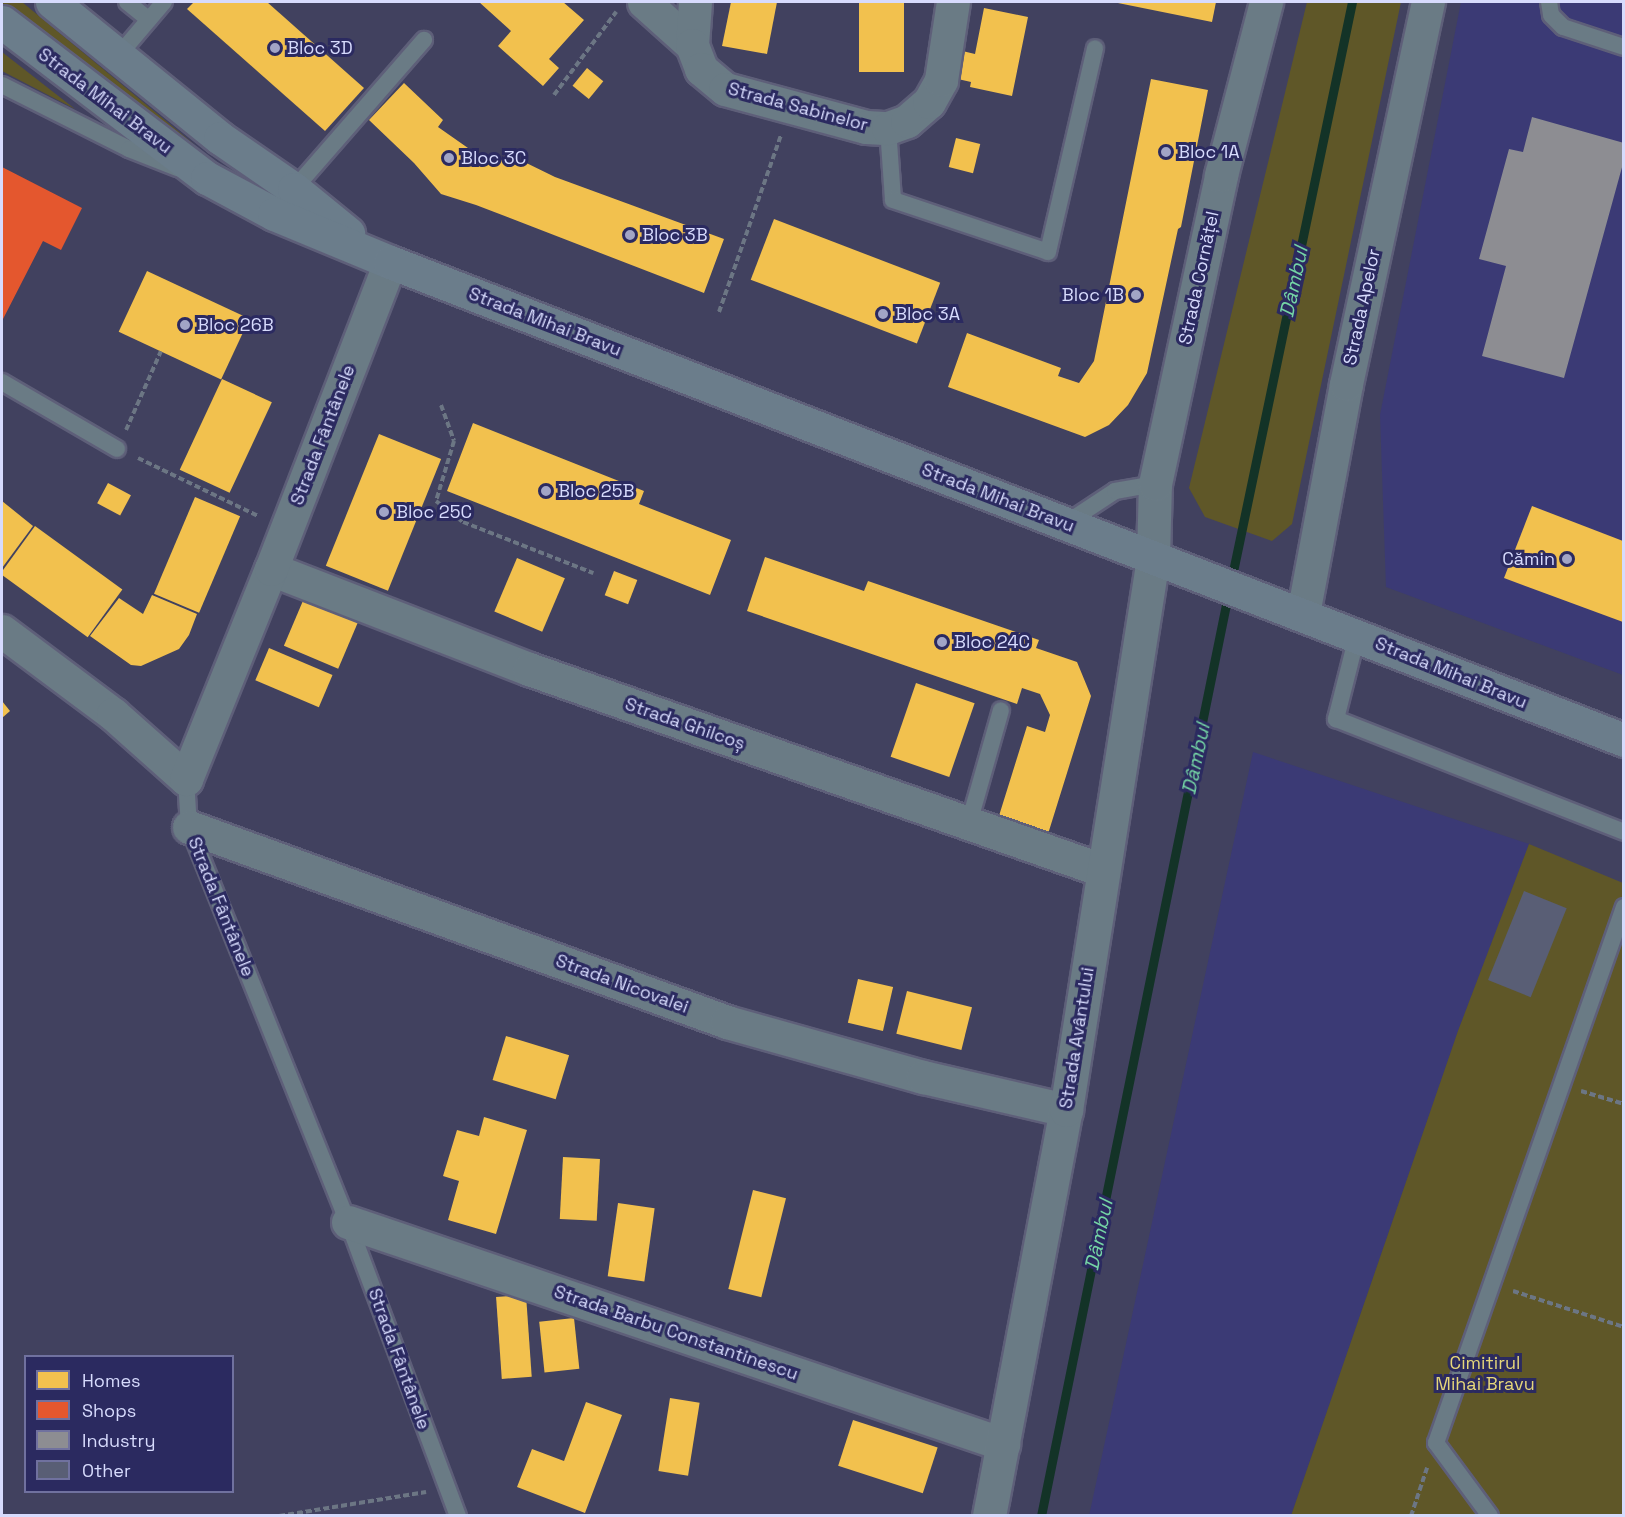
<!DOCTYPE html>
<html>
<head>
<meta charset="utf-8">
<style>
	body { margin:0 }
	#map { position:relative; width:1625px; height:1517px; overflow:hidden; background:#41415f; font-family:"Space Grotesk",sans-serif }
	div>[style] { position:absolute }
	.built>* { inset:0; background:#3b3a75 }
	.green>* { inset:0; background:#5f5728 }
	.homes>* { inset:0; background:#f2c14e; transform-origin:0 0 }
	.shops>* { inset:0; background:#e4572e }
	.industry>* { inset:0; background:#8d8d92 }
	.stream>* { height:9px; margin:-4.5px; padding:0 4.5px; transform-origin:4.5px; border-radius:4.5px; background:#133327 }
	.building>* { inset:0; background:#595e75; transform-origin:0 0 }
	.path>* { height:4px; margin-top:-2px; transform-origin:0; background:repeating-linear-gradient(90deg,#6c7684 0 6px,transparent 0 9px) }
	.roads { filter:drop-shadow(2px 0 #5e5f79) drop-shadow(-2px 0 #5e5f79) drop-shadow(0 2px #5e5f79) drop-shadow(0 -2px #5e5f79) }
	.service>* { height:16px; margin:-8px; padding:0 8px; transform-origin:8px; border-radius:8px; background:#6a7b85 }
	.minor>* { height:33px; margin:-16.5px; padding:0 16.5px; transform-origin:16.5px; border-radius:16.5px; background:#6a7b85 }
	.tertiary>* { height:33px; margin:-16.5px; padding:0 16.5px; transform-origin:16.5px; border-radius:16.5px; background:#6a7b85 }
	.secondary>* { height:33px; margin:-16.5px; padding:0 16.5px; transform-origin:16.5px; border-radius:16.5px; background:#6b7d8b }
	.dots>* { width:16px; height:16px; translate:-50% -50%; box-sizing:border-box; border:3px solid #2b2a60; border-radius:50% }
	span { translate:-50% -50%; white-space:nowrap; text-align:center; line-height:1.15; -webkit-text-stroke:6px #2b2a60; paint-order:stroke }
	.poi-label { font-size:18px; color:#d7dbfd }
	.left { translate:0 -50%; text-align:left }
	.right { translate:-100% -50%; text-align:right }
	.street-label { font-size:18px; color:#d7dbfd }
	.park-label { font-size:18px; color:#e6d77a }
	.water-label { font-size:20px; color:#75d5a5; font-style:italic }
	.frame { position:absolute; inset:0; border:3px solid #d7dbfd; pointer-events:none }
	.legend { position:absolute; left:24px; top:1355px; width:210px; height:138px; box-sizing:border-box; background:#2b2a60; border:2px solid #70719f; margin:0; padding:8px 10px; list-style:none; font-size:18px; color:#d7dbfd }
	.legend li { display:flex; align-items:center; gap:12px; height:30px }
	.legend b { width:30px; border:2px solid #70719f }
</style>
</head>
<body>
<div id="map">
	<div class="built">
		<i style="clip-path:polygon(1461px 2px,1623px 2px,1623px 675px,1386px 587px,1380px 415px)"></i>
		<i style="clip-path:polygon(1253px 752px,1529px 844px,1458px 1031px,1291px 1515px,1089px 1516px)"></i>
	</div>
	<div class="green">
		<i style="clip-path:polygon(2px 2px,22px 2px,195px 145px,2px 3px)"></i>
		<i style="clip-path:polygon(1307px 2px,1401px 2px,1292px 524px,1272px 541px,1205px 517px,1189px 488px)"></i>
		<i style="clip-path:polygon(2px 52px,75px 109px,2px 71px)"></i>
		<i style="clip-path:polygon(1529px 844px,1623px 883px,1623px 1515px,1291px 1516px,1458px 1031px)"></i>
	</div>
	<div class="homes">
		<i style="clip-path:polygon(194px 2px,267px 2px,364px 88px,325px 131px,187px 9px)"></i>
		<i style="clip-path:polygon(479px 2px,563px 2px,584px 20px,549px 59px,559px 68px,543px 86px,498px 46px,511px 31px)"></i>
		<i style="clip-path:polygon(731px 2px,777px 2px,767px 54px,722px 46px)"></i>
		<i style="left:859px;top:2px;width:45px;height:70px"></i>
		<i style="clip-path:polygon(1113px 2px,1216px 2px,1212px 22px)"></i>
		<i style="clip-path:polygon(984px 8px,1028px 17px,1012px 96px,970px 87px,971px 82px,949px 77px,954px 49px,975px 54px)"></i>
		<i style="left:587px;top:68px;width:21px;height:23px;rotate:39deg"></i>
		<i style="clip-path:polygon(1151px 79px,1208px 90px,1181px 227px,1178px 229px,1147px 373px,1128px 405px,1109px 425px,1085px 437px,948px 387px,967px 333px,1061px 368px,1058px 376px,1079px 383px,1094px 361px)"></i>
		<i style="clip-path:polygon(404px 83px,443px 120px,438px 127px,468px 148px,500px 162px,506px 153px,555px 177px,724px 239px,704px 293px,476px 205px,441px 194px,414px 163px,369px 120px)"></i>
		<i style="left:956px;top:138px;width:25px;height:30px;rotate:14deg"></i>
		<i style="left:774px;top:219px;width:178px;height:65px;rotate:21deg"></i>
		<i style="left:147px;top:271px;width:113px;height:67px;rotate:25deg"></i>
		<i style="left:222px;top:379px;width:55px;height:100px;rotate:25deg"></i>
		<i style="clip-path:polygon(473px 423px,644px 491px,639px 504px,731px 540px,710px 595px,447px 491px)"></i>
		<i style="left:379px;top:434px;width:67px;height:142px;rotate:22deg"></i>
		<i style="left:108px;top:483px;width:26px;height:23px;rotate:28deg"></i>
		<i style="left:195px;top:497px;width:49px;height:105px;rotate:23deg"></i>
		<i style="clip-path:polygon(2px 501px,33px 526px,2px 568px)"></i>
		<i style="clip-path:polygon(1532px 506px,1623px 541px,1623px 622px,1504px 578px)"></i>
		<i style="left:35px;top:526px;width:108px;height:59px;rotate:36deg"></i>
		<i style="clip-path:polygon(765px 557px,864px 591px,868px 581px,1039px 640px,1036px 648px,1077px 662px,1091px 696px,1048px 834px,998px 819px,1027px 726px,1045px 732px,1050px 715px,1040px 694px,1022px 688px,1017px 704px,747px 611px)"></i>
		<i style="left:517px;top:558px;width:52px;height:58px;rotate:23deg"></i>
		<i style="left:614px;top:571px;width:25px;height:26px;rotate:21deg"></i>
		<i style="clip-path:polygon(152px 595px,197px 614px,189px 635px,179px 649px,141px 666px,131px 665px,90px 636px,119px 598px,143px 614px)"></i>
		<i style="left:305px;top:596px;width:59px;height:54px;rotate:23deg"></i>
		<i style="left:269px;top:648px;width:69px;height:35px;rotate:23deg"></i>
		<i style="left:916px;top:683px;width:62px;height:78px;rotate:19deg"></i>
		<i style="clip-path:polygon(2px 701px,10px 711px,2px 718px)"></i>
		<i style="left:858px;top:979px;width:36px;height:45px;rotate:13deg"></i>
		<i style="left:907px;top:991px;width:67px;height:44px;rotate:14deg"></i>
		<i style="left:506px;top:1036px;width:66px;height:46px;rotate:17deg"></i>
		<i style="clip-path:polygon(484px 1117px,527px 1130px,496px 1234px,448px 1220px,459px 1181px,443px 1176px,457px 1130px,479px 1136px)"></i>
		<i style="left:563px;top:1157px;width:37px;height:62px;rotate:3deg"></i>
		<i style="left:753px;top:1190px;width:34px;height:102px;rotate:14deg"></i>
		<i style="left:618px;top:1203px;width:37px;height:74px;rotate:8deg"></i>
		<i style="left:526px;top:1295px;width:82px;height:30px;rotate:86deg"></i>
		<i style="left:574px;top:1318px;width:51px;height:35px;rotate:84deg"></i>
		<i style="left:670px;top:1398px;width:30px;height:74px;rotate:9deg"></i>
		<i style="clip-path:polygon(586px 1402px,622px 1415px,585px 1513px,517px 1487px,532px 1449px,564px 1461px)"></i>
		<i style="left:853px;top:1420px;width:89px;height:48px;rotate:18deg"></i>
	</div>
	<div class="shops">
		<i style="clip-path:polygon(2px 167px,82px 208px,61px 250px,43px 241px,2px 321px)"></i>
	</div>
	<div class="industry">
		<i style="clip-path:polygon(1532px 117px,1624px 143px,1624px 160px,1564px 378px,1482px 356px,1506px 266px,1479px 259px,1509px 149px,1523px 152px)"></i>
	</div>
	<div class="stream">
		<i style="left:1231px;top:581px;width:592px;rotate:-78.2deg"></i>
		<i style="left:1041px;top:1516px;width:941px;rotate:-78.53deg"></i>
	</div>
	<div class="building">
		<i style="left:1524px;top:891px;width:46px;height:96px;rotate:22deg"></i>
	</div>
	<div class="path">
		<i style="left:554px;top:95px;width:104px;rotate:-53.2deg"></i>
		<i style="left:719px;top:312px;width:188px;rotate:-70.7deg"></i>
		<i style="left:441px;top:405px;width:38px;rotate:70deg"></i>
		<i style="left:454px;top:441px;width:63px;rotate:106.7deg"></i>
		<i style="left:436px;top:501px;width:34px;rotate:38deg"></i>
		<i style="left:463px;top:522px;width:140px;rotate:21.4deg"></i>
		<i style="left:126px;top:430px;width:86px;rotate:-66.1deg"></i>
		<i style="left:138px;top:458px;width:133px;rotate:25.8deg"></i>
		<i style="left:1581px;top:1091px;width:45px;rotate:16.8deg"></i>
		<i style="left:1513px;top:1291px;width:117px;rotate:18deg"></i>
		<i style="left:279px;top:1516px;width:149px;rotate:-9.3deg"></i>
		<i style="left:1411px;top:1516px;width:51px;rotate:-71.6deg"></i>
	</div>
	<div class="roads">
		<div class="service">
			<i style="left:127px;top:2px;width:28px;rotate:39deg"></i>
			<i style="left:1549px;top:2px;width:13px;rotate:81deg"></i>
			<i style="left:1551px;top:15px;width:17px;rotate:45deg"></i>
			<i style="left:1563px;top:27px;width:64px;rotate:18.2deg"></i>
			<i style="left:118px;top:56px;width:71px;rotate:-49.6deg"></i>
			<i style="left:2px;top:85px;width:142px;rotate:26.7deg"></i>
			<i style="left:129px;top:149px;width:52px;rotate:21.6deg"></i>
			<i style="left:888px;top:128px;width:72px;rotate:86deg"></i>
			<i style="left:893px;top:200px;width:163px;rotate:18.5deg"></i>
			<i style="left:1048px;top:252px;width:209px;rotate:-77deg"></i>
			<i style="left:294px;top:189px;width:198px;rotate:-48.9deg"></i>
			<i style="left:2px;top:382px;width:133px;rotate:30.2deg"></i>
			<i style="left:1065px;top:524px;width:60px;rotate:-33.4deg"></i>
			<i style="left:1115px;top:491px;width:41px;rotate:-9.9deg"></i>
			<i style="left:1357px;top:636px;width:86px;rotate:104.2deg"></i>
			<i style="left:1336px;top:719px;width:309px;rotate:21.4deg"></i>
			<i style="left:186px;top:779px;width:48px;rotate:86.4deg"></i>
			<i style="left:189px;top:827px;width:426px;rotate:68.1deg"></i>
			<i style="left:348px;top:1222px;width:314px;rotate:69.5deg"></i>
			<i style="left:969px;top:823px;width:117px;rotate:-74.2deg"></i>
			<i style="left:1490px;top:1516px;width:91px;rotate:-126.5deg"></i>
			<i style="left:1436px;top:1443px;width:568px;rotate:-70.67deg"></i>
		</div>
		<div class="minor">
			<i style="left:644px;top:2px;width:64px;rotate:41.9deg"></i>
			<i style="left:695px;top:2px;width:43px;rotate:94deg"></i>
			<i style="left:692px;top:45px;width:26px;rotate:69deg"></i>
			<i style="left:701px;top:69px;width:31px;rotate:40deg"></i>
			<i style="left:725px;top:89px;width:146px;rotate:15.1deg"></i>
			<i style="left:866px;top:127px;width:22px;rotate:3deg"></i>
			<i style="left:888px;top:128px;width:20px;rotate:-20deg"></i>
			<i style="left:907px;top:121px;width:29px;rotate:-41deg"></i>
			<i style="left:929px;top:102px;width:25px;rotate:-61deg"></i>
			<i style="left:941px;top:80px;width:79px;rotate:-81.3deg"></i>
			<i style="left:271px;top:569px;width:277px;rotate:21.2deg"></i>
			<i style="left:529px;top:669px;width:607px;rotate:19.33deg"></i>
			<i style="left:2px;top:631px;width:139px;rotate:36.8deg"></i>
			<i style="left:113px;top:714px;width:98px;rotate:41.7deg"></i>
			<i style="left:186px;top:779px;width:227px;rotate:-68deg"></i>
			<i style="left:271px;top:569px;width:329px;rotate:-68.8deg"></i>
			<i style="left:189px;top:827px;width:572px;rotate:19.92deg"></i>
			<i style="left:727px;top:1022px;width:204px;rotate:15.7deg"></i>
			<i style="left:923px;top:1077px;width:147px;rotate:13deg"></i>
			<i style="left:348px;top:1222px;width:692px;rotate:18.72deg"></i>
			<i style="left:989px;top:1516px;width:413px;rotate:-79.3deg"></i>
			<i style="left:1066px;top:1110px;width:559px;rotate:-81.04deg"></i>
			<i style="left:1153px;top:558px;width:74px;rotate:-88.5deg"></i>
			<i style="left:1155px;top:484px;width:316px;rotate:-77.9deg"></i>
			<i style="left:1221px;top:175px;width:179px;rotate:-75.4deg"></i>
		</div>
		<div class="tertiary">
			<i style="left:1303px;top:614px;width:234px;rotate:-79.4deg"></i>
			<i style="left:1346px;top:384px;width:391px;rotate:-77.9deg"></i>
		</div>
		<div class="secondary">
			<i style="left:52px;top:2px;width:216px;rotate:39deg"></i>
			<i style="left:220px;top:138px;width:90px;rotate:34.6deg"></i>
			<i style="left:294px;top:189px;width:70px;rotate:39.2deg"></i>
			<i style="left:2px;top:22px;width:258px;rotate:37.3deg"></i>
			<i style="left:207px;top:178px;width:76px;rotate:28.2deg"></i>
			<i style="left:274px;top:214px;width:126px;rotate:22.5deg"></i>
			<i style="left:390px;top:262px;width:1323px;rotate:21.17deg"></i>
		</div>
	</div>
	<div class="dots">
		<i style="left:275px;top:48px;background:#a2a5c6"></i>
		<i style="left:1166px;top:152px;background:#a2a5c6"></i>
		<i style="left:449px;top:158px;background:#a2a5c6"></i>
		<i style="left:630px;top:235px;background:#a2a5c6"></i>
		<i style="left:1136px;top:295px;background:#a2a5c6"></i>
		<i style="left:883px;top:314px;background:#a2a5c6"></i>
		<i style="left:185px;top:325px;background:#a2a5c6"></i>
		<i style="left:546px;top:491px;background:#a2a5c6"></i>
		<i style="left:384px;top:512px;background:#a2a5c6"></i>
		<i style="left:1567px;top:559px;background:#a2a5c6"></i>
		<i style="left:942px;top:642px;background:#a2a5c6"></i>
	</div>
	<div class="poi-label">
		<span class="left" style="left:287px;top:48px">Bloc 3D</span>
		<span class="left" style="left:1178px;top:152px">Bloc 1A</span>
		<span class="left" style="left:461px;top:158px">Bloc 3C</span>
		<span class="left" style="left:642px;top:235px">Bloc 3B</span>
		<span class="right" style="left:1124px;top:295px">Bloc 1B</span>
		<span class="left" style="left:895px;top:314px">Bloc 3A</span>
		<span class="left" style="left:197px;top:325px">Bloc 26B</span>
		<span class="left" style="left:558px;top:491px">Bloc 25B</span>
		<span class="left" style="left:396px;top:512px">Bloc 25C</span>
		<span class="right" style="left:1555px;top:559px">Cămin</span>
		<span class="left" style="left:954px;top:642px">Bloc 24C</span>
	</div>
	<div class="street-label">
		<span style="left:105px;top:101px;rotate:37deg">Strada Mihai Bravu</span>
		<span style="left:798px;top:107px;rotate:15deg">Strada Sabinelor</span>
		<span style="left:1199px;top:278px;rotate:-78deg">Strada Cornățel</span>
		<span style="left:1362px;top:307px;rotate:-78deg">Strada Apelor</span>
		<span style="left:545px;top:322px;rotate:21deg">Strada Mihai Bravu</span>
		<span style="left:323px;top:435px;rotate:-69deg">Strada Fântânele</span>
		<span style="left:998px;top:498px;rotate:21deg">Strada Mihai Bravu</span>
		<span style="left:1451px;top:673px;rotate:22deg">Strada Mihai Bravu</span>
		<span style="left:685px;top:724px;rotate:19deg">Strada Ghilcoș</span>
		<span style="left:221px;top:907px;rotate:68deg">Strada Fântânele</span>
		<span style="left:622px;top:984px;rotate:20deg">Strada Nicovalei</span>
		<span style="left:1077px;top:1038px;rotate:-81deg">Strada Avântului</span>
		<span style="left:676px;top:1333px;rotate:19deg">Strada Barbu Constantinescu</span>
		<span style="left:399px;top:1359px;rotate:70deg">Strada Fântânele</span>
	</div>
	<div class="park-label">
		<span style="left:1485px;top:1374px">Cimitirul<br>Mihai Bravu</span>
	</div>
	<div class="water-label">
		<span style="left:1294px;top:282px;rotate:-78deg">Dâmbul</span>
		<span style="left:1196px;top:759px;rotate:-78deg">Dâmbul</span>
		<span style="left:1099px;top:1235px;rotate:-78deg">Dâmbul</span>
	</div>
	<div class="frame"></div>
	<ul class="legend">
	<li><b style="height:16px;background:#f2c14e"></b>Homes</li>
	<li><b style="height:16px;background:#e4572e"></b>Shops</li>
	<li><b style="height:16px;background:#8d8d92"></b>Industry</li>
	<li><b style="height:16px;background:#595e75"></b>Other</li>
	</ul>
</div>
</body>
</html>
